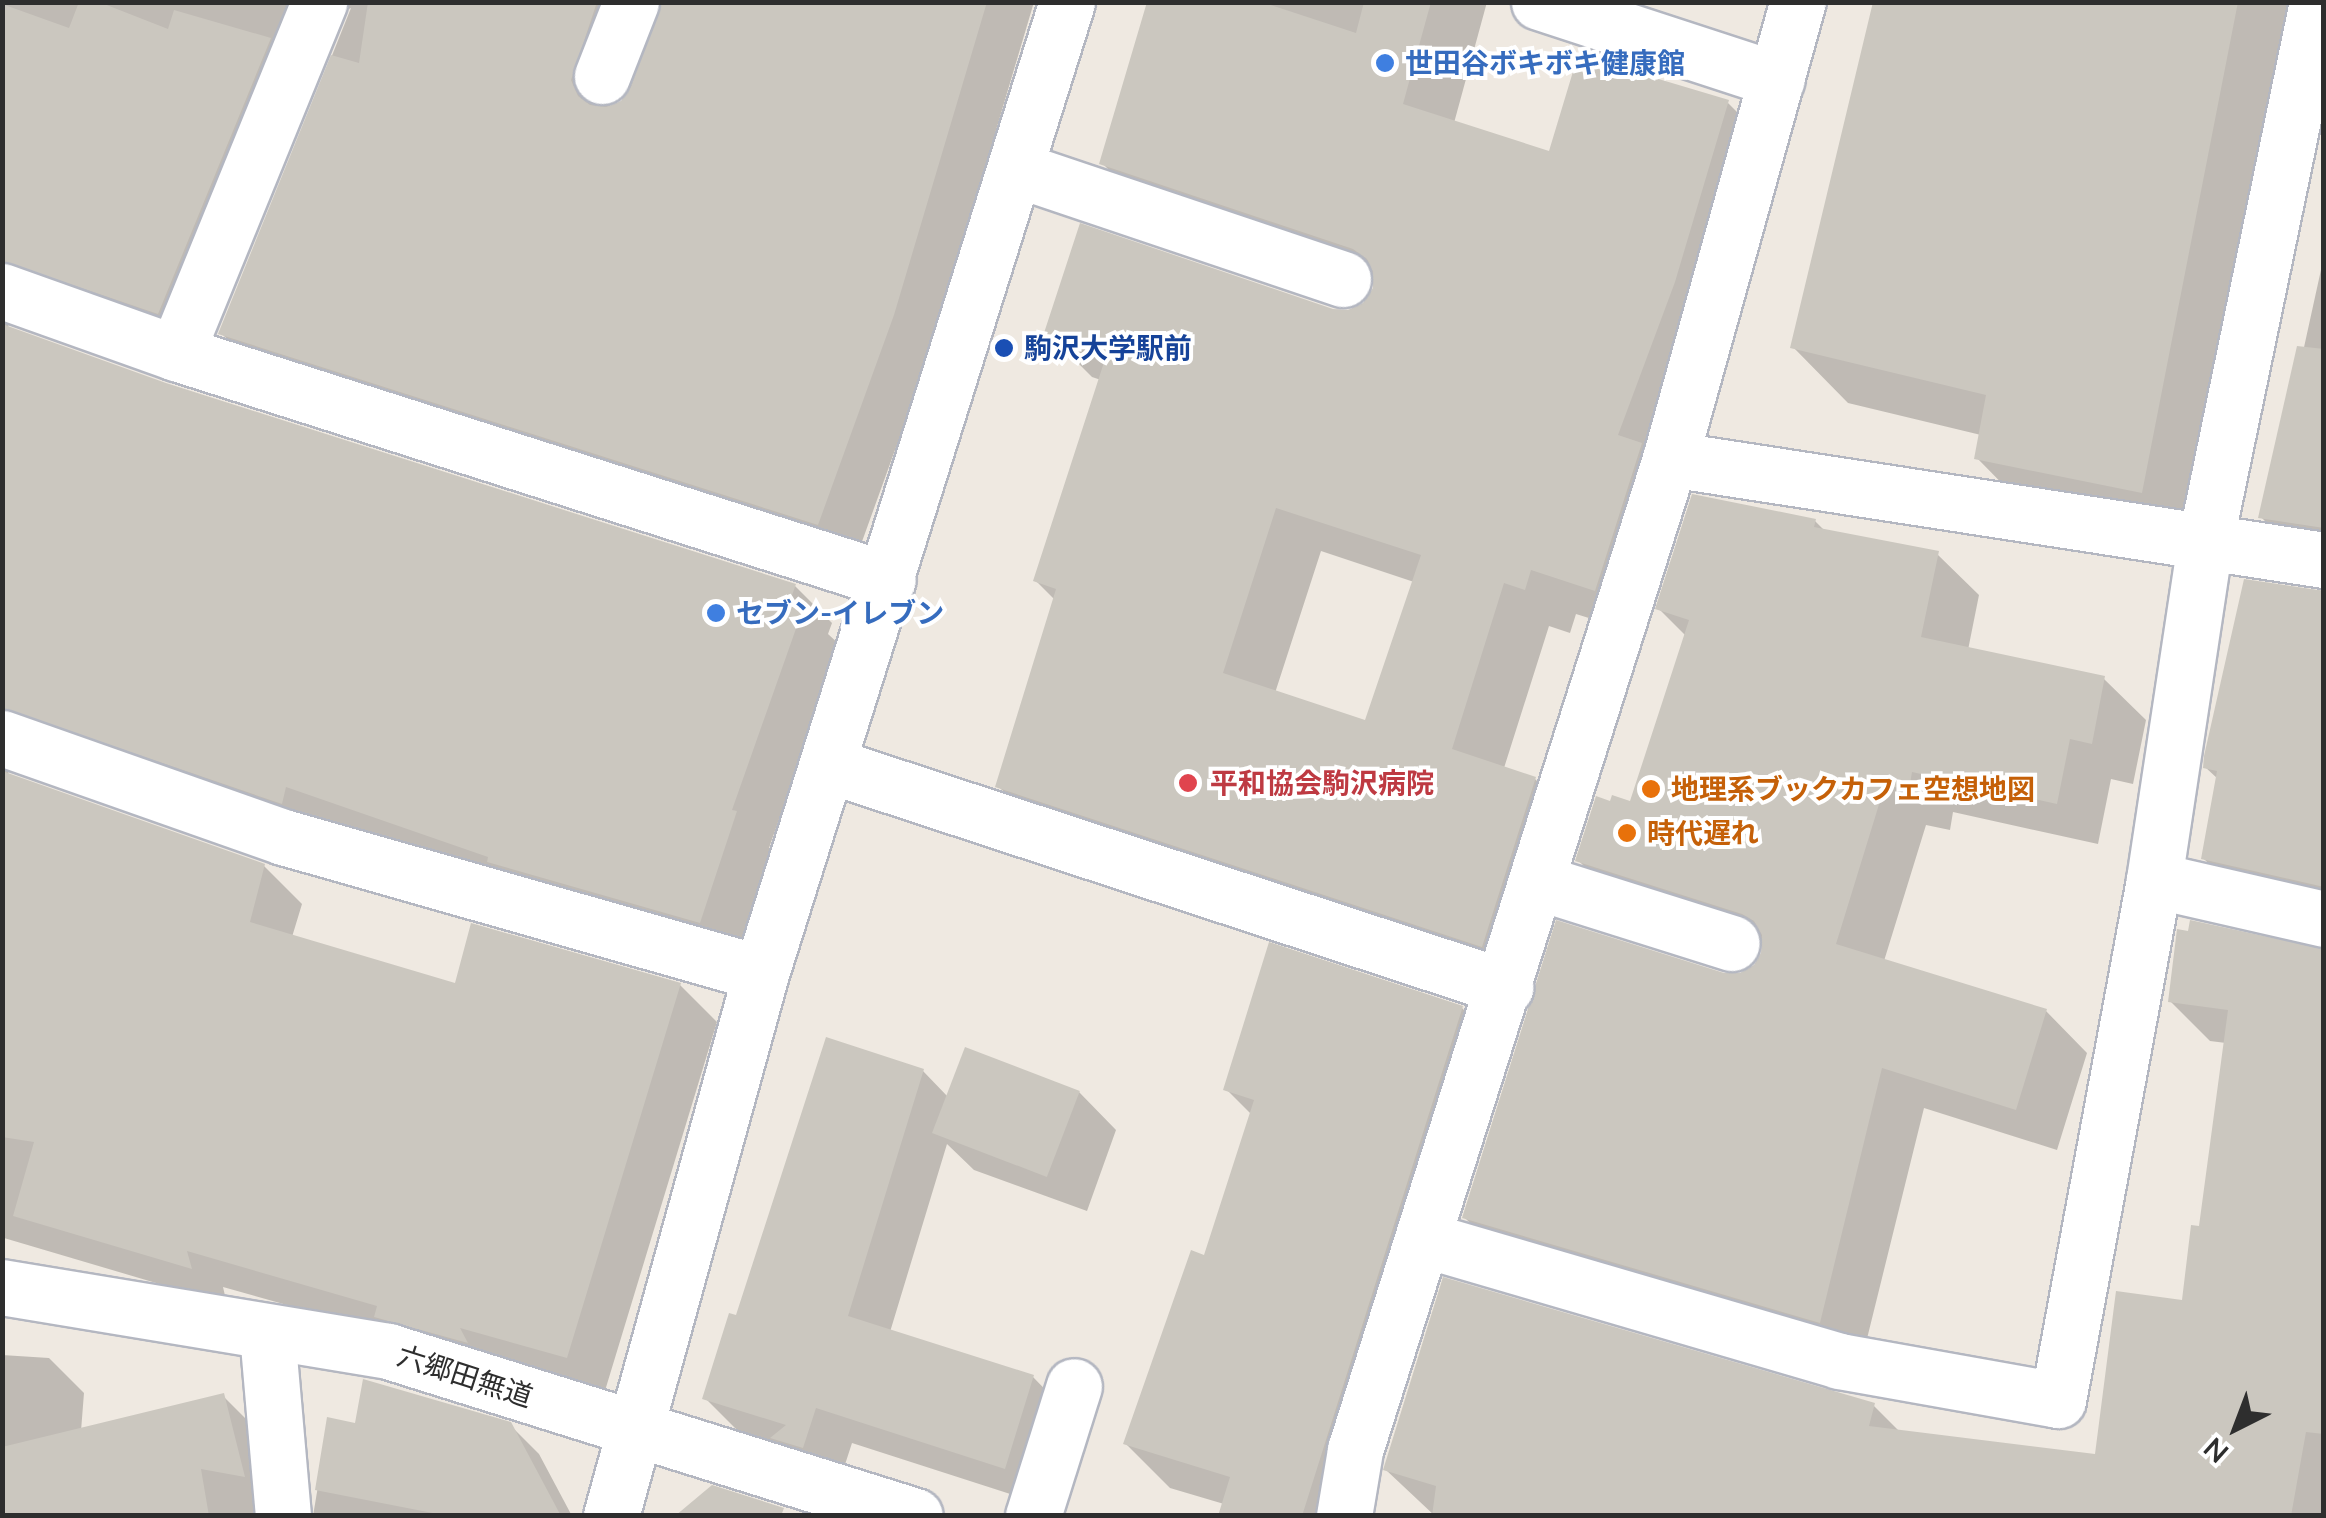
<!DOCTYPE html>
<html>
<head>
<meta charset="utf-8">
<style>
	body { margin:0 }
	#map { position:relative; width:2326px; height:1518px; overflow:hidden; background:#efe9e1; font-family:Mulish,"Noto Sans JP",sans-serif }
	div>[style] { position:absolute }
	.shadow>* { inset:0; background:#0003 }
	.building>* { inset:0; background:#cbc7bf; transform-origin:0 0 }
	.roads { filter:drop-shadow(2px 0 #b4b7c1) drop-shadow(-2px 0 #b4b7c1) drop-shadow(0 2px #b4b7c1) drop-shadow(0 -2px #b4b7c1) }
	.minor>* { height:55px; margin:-27.5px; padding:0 27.5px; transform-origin:27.5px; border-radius:27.5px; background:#fff }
	.dots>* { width:28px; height:28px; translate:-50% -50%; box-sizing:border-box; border:5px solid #fff; border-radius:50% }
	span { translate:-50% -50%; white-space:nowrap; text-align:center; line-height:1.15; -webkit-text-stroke:8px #fff; paint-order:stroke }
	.shop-label { font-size:28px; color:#366cbe; font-weight:700 }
	.left { translate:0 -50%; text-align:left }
	.transit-label { font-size:28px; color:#164399; font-weight:700 }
	.health-label { font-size:28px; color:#be3a42; font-weight:700 }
	.food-label { font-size:28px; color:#c56008; font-weight:700 }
	.street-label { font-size:28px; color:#2e2e2e }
	.frame { position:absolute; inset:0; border:5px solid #2e2e2e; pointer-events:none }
	.north { position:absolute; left:2186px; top:1378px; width:100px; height:100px; -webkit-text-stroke:8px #fff; paint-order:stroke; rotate:222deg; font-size:28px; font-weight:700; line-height:40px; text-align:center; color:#2e2e2e }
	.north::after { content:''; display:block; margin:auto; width:35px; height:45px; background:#2e2e2e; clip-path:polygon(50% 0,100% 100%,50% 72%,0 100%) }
</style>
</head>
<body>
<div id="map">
	<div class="shadow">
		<i style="clip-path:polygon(evenodd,2px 2px,1034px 2px,930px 353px,855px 561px,258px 370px,221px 333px,351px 8px,338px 14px,196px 349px,9px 320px,8px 329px,166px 385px,795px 586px,832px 623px,828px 634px,840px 645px,769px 848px,773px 851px,738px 959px,9px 767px,8px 776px,264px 866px,302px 904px,292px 937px,456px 986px,680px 985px,717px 1022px,604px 1394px,223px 1287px,227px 1304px,4px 1238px,2px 1243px,2px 2px,663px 8px,624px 102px,609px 109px,639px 27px,650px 14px,663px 8px)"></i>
		<i style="clip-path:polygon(evenodd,1150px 2px,1487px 2px,1454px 123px,1551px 155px,1728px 103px,1773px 148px,1640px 634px,1576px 614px,1570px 633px,1549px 626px,1504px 768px,1535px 779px,1580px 824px,1527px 990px,1043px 831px,998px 786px,1055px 600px,1036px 581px,1101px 380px,1092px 377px,1047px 332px,1351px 312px,1366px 304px,1375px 285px,1147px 208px,1102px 163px,1150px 2px,1321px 551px,1414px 582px,1367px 723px,1275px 693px,1321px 551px)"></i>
		<i style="clip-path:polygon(1876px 2px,2286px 2px,2301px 18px,2197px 547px,2032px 514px,1977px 458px,1981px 435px,1848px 403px,1793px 347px)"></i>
		<i style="clip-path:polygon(2324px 256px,2324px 562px,2300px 557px,2261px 517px,2292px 402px)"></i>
		<i style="clip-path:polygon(1815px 521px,1825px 531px,1937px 554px,1979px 595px,1968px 650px,2104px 679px,2146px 720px,2133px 784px,2111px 779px,2098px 844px,1953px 812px,1950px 830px,1926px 825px,1884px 961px,2046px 1011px,2087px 1053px,2057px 1150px,1924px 1108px,1861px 1363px,1506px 1258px,1464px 1217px,1723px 975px,1740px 976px,1756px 967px,1764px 947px,1619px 902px,1578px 860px,1632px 804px,1686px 636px,1658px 608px)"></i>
		<i style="clip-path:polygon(2246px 582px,2324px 591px,2324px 916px,2243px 897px,2203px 858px,2218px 779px,2205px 767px)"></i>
		<i style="clip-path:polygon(2324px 952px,2324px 1516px,1435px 1516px,1386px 1470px,1873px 1405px,1901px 1433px,2098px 1457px,2184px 1303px,2201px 1229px,2226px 1043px,2210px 1041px,2170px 1001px)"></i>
		<i style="clip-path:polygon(1462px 1008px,1507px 1053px,1360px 1516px,1220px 1516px,1224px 1504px,1170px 1488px,1125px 1443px,1205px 1258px,1252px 1115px,1226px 1089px)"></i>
		<i style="clip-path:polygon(923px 1071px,949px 1098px,1079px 1092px,1116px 1130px,1087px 1211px,974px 1170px,947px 1144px,890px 1332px,1033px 1377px,1069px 1414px,1041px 1504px,852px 1443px,839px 1483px,741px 1434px,705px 1398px,738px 1318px)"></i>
		<i style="clip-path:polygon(2px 1355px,49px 1358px,84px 1393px,81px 1431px,223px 1396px,258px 1431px,277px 1516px,2px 1516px)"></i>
		<i style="clip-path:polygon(329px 1420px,357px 1426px,509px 1424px,539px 1454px,572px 1516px,313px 1516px)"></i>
	</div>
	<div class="building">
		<i style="clip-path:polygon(79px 2px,99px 2px,168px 29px,174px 10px,271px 38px,158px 314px,2px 261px,2px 4px,69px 28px)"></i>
		<i style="clip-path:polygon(368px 2px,597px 2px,571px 80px,578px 96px,590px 105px,606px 107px,621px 101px,631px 87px,661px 2px,987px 2px,894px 315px,818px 525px,218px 334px,331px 55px,359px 63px)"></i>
		<i style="clip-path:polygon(evenodd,1147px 2px,1262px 2px,1356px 33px,1364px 2px,1431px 2px,1403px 104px,1549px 151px,1578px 55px,1729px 100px,1675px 282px,1618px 435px,1642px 443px,1595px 591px,1531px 570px,1525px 590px,1504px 583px,1452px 749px,1536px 777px,1482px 947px,995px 787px,1056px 589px,1033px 581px,1107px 353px,1044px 333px,1080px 223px,1333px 309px,1348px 310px,1363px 303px,1373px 288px,1373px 272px,1367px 259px,1353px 249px,1099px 164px,1147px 2px,1276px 508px,1421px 555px,1365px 720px,1223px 673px,1276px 508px)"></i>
		<i style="clip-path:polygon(1873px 2px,2238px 2px,2142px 493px,1974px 459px,1986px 395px,1790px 348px)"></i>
		<i style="clip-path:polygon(2px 324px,166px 383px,796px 584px,790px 601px,804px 606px,732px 810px,737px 811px,700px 923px,487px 862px,488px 857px,286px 787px,282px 804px,2px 708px)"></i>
		<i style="clip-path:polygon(2297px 346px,2324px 349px,2324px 528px,2258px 518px)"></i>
		<i style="clip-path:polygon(1692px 494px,1816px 519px,1814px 527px,1939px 551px,1921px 637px,2105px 676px,2092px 744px,2070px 739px,2057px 804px,1912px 772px,1909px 790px,1885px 785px,1836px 944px,2047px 1009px,2016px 1110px,1882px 1068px,1820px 1323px,1462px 1218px,1556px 920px,1724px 973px,1740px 973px,1754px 965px,1761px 953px,1762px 935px,1754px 921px,1742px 914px,1575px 861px,1596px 796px,1610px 801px,1612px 795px,1630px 801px,1662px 703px,1689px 620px,1655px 609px)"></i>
		<i style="clip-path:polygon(2244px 579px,2324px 591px,2324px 887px,2201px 859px,2217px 771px,2203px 768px,2204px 756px)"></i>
		<i style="clip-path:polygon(2px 771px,265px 864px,250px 922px,455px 983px,471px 923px,681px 983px,567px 1358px,460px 1328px,468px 1343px,374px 1317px,377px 1306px,187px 1251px,192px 1269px,13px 1216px,34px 1142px,2px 1137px)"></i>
		<i style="clip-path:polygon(2190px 920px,2324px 949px,2324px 1434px,2306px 1432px,2291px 1516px,1432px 1516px,1436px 1486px,1383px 1470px,1443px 1277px,1875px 1403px,1869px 1426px,2095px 1454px,2116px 1291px,2182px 1300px,2191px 1225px,2199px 1226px,2228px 1010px,2168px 1002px,2177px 929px,2188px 931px)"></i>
		<i style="clip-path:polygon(1269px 942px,1463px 1006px,1302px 1516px,1218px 1516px,1230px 1477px,1123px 1444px,1191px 1250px,1204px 1255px,1254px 1100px,1223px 1090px)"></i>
		<i style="clip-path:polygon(826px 1037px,924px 1069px,848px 1316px,1034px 1375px,1005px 1469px,816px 1408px,803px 1448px,770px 1438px,786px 1425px,702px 1399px,729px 1313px,736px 1315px)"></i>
		<i style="left:965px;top:1047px;width:123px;height:92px;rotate:21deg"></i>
		<i style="clip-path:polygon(363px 1379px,511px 1422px,561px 1516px,448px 1516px,315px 1490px,327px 1417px,355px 1423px)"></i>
		<i style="clip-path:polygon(224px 1393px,245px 1477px,201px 1469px,209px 1516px,2px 1516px,2px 1447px)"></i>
		<i style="clip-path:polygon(712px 1485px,784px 1508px,781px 1516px,675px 1516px)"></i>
	</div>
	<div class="roads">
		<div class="minor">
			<i style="left:1539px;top:2px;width:250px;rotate:18.1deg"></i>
			<i style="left:602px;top:76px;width:79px;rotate:-68.6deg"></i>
			<i style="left:1016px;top:169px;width:345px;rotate:18.6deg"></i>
			<i style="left:2px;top:291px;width:185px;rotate:19.6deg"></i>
			<i style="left:176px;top:353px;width:747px;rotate:17.68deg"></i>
			<i style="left:176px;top:353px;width:379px;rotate:-67.8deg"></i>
			<i style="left:1670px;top:459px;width:662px;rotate:8.78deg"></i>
			<i style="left:2px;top:738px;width:298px;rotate:19.4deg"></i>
			<i style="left:283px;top:837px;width:497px;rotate:15.9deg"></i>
			<i style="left:829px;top:765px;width:712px;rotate:18.18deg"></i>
			<i style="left:2154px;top:880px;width:174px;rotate:12.9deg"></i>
			<i style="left:1538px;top:882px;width:203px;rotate:17.5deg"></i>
			<i style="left:1423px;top:1239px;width:434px;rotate:16.3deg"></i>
			<i style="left:1839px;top:1361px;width:222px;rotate:10.1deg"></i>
			<i style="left:2058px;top:1400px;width:529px;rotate:-79.54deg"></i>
			<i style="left:2154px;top:880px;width:341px;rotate:-81.4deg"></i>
			<i style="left:2205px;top:543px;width:552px;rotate:-78.3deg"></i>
			<i style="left:2px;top:1287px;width:391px;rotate:9.4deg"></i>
			<i style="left:388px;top:1351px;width:552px;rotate:17.38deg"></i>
			<i style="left:267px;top:1333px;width:184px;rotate:85deg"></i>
			<i style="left:611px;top:1516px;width:563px;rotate:-74.56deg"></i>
			<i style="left:761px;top:973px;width:1018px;rotate:-72.51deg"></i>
			<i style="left:1033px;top:1516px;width:136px;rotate:-72.5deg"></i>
			<i style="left:1344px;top:1516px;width:67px;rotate:-80.5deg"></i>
			<i style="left:1355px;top:1450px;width:1040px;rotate:-72.37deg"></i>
			<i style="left:1670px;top:459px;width:475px;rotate:-74.4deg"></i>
		</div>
	</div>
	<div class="dots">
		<i style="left:1385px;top:63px;background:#3f7fe0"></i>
		<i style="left:1004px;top:348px;background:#1a4fb4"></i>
		<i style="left:716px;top:613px;background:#3f7fe0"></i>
		<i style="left:1188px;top:783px;background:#e0444e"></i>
		<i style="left:1651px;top:789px;background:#e8710a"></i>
		<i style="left:1627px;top:833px;background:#e8710a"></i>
	</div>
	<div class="shop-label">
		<span class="left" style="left:1405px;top:63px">世田谷ボキボキ健康館</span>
		<span class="left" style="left:736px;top:613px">セブン-イレブン</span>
	</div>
	<div class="transit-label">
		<span class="left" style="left:1024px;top:348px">駒沢大学駅前</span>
	</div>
	<div class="health-label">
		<span class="left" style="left:1210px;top:783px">平和協会駒沢病院</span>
	</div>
	<div class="food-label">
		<span class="left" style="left:1671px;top:789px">地理系ブックカフェ空想地図</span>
		<span class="left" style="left:1647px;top:833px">時代遅れ</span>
	</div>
	<div class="street-label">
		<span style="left:465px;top:1376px;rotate:18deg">六郷田無道</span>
	</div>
	<div class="frame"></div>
	<div class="north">N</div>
</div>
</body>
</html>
